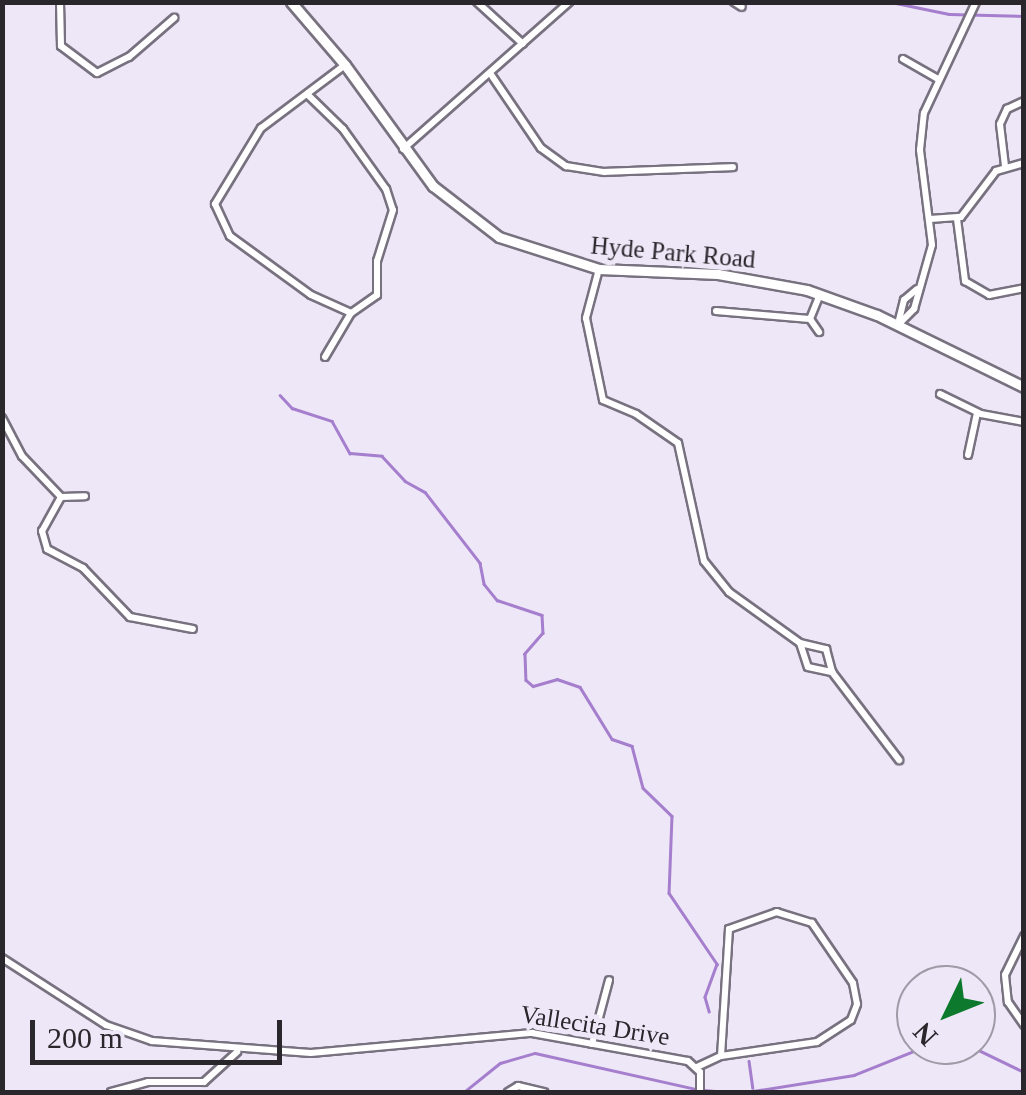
<!DOCTYPE html>
<html>
<head>
<meta charset="utf-8">
<style>
	body { margin:0 }
	#map { position:relative; width:1026px; height:1095px; overflow:hidden; background:#eee7f7; font-family:"Times New Roman",serif }
	div>[style] { position:absolute }
	.stream>* { height:2.5px; margin:-1.25px; padding:0 1.25px; transform-origin:1.25px; border-radius:1.25px; background:#a57ecd }
	.roads { filter:drop-shadow(2px 0 #78717f) drop-shadow(-2px 0 #78717f) drop-shadow(0 2px #78717f) drop-shadow(0 -2px #78717f) }
	.minor>* { height:6px; margin:-3px; padding:0 3px; transform-origin:3px; border-radius:3px; background:#fff }
	.secondary>* { height:9px; margin:-4.5px; padding:0 4.5px; transform-origin:4.5px; border-radius:4.5px; background:#fff }
	span { translate:-50% -50%; white-space:nowrap; text-align:center; line-height:1.15; -webkit-text-stroke:10px #eee7f7; paint-order:stroke }
	.street-label { font-size:25px; color:#29262c }
	.frame { position:absolute; inset:0; border:5px solid #29262c; pointer-events:none }
	.north { position:absolute; left:896px; top:965px; width:100px; height:100px; box-sizing:border-box; background:#eee7f7; border:2px solid #9f9aa6; border-radius:50%; rotate:227deg; font-size:28px; font-weight:700; line-height:40px; text-align:center; color:#29262c }
	.north::after { content:''; display:block; margin:auto; width:35px; height:45px; background:#0c792d; clip-path:polygon(50% 0,100% 100%,50% 72%,0 100%) }
	.scale { position:absolute; left:30px; top:1020px; width:252px; height:45px; box-sizing:border-box; border:5px solid #29262c; border-top:0; padding-left:12px; font-size:30px; line-height:35px; white-space:nowrap; color:#29262c; -webkit-text-stroke:8px #eee7f7; paint-order:stroke }
</style>
</head>
<body>
<div id="map">
	<div class="stream">
		<i style="left:891px;top:2px;width:59px;rotate:11.7deg"></i>
		<i style="left:949px;top:14px;width:75px;rotate:1.5deg"></i>
		<i style="left:280px;top:395px;width:18px;rotate:47deg"></i>
		<i style="left:292px;top:408px;width:42px;rotate:18deg"></i>
		<i style="left:332px;top:421px;width:37px;rotate:61deg"></i>
		<i style="left:350px;top:453px;width:32px;rotate:5deg"></i>
		<i style="left:382px;top:456px;width:34px;rotate:47deg"></i>
		<i style="left:405px;top:481px;width:23px;rotate:29deg"></i>
		<i style="left:425px;top:492px;width:90px;rotate:52.2deg"></i>
		<i style="left:480px;top:563px;width:21px;rotate:79deg"></i>
		<i style="left:484px;top:584px;width:21px;rotate:51deg"></i>
		<i style="left:497px;top:600px;width:47px;rotate:18.4deg"></i>
		<i style="left:542px;top:615px;width:18px;rotate:87deg"></i>
		<i style="left:543px;top:633px;width:28px;rotate:131deg"></i>
		<i style="left:525px;top:654px;width:26px;rotate:88deg"></i>
		<i style="left:526px;top:680px;width:9px;rotate:41deg"></i>
		<i style="left:533px;top:686px;width:25px;rotate:-16deg"></i>
		<i style="left:557px;top:679px;width:24px;rotate:19deg"></i>
		<i style="left:580px;top:687px;width:61px;rotate:58.4deg"></i>
		<i style="left:612px;top:739px;width:21px;rotate:19deg"></i>
		<i style="left:632px;top:746px;width:43px;rotate:75.3deg"></i>
		<i style="left:643px;top:788px;width:40px;rotate:44deg"></i>
		<i style="left:672px;top:816px;width:77px;rotate:92.2deg"></i>
		<i style="left:669px;top:893px;width:86px;rotate:55.9deg"></i>
		<i style="left:717px;top:964px;width:35px;rotate:110deg"></i>
		<i style="left:705px;top:997px;width:15px;rotate:74deg"></i>
		<i style="left:968px;top:1045px;width:62px;rotate:25.7deg"></i>
		<i style="left:749px;top:1061px;width:27px;rotate:82deg"></i>
		<i style="left:704px;top:1090px;width:24px;rotate:5deg"></i>
		<i style="left:464px;top:1092px;width:46px;rotate:-38.9deg"></i>
		<i style="left:500px;top:1063px;width:36px;rotate:-16deg"></i>
		<i style="left:535px;top:1053px;width:165px;rotate:12.6deg"></i>
		<i style="left:747px;top:1092px;width:108px;rotate:-9deg"></i>
		<i style="left:854px;top:1075px;width:81px;rotate:-21.8deg"></i>
	</div>
	<div class="roads">
		<div class="minor">
			<i style="left:60px;top:2px;width:44px;rotate:88.7deg"></i>
			<i style="left:61px;top:46px;width:45px;rotate:36.9deg"></i>
			<i style="left:97px;top:73px;width:36px;rotate:-27deg"></i>
			<i style="left:129px;top:57px;width:60px;rotate:-40.9deg"></i>
			<i style="left:477px;top:2px;width:62px;rotate:42.4deg"></i>
			<i style="left:734px;top:2px;width:9px;rotate:32deg"></i>
			<i style="left:903px;top:59px;width:40px;rotate:29.7deg"></i>
			<i style="left:345px;top:65px;width:105px;rotate:143.1deg"></i>
			<i style="left:261px;top:128px;width:89px;rotate:121.2deg"></i>
			<i style="left:215px;top:204px;width:35px;rotate:65deg"></i>
			<i style="left:230px;top:236px;width:100px;rotate:36.1deg"></i>
			<i style="left:311px;top:295px;width:44px;rotate:24.2deg"></i>
			<i style="left:492px;top:76px;width:87px;rotate:55.8deg"></i>
			<i style="left:541px;top:148px;width:31px;rotate:36deg"></i>
			<i style="left:566px;top:166px;width:39px;rotate:9deg"></i>
			<i style="left:605px;top:172px;width:128px;rotate:-2.2deg"></i>
			<i style="left:307px;top:94px;width:50px;rotate:44.2deg"></i>
			<i style="left:343px;top:129px;width:74px;rotate:54.4deg"></i>
			<i style="left:386px;top:189px;width:22px;rotate:72deg"></i>
			<i style="left:393px;top:210px;width:53px;rotate:107.4deg"></i>
			<i style="left:377px;top:261px;width:34px;rotate:90deg"></i>
			<i style="left:377px;top:295px;width:32px;rotate:145deg"></i>
			<i style="left:351px;top:313px;width:51px;rotate:120.6deg"></i>
			<i style="left:403px;top:149px;width:222px;rotate:-41.5deg"></i>
			<i style="left:1005px;top:166px;width:42px;rotate:-96.8deg"></i>
			<i style="left:1000px;top:124px;width:17px;rotate:-65deg"></i>
			<i style="left:1007px;top:109px;width:19px;rotate:-25deg"></i>
			<i style="left:930px;top:219px;width:31px;rotate:-4deg"></i>
			<i style="left:961px;top:217px;width:58px;rotate:-52.7deg"></i>
			<i style="left:996px;top:171px;width:29px;rotate:-16deg"></i>
			<i style="left:957px;top:219px;width:63px;rotate:82.6deg"></i>
			<i style="left:965px;top:281px;width:28px;rotate:30deg"></i>
			<i style="left:989px;top:295px;width:36px;rotate:-11deg"></i>
			<i style="left:599px;top:269px;width:51px;rotate:104.9deg"></i>
			<i style="left:586px;top:318px;width:84px;rotate:78.3deg"></i>
			<i style="left:603px;top:400px;width:36px;rotate:23deg"></i>
			<i style="left:636px;top:414px;width:51px;rotate:34.6deg"></i>
			<i style="left:678px;top:443px;width:121px;rotate:77.6deg"></i>
			<i style="left:704px;top:561px;width:40px;rotate:51deg"></i>
			<i style="left:729px;top:592px;width:87px;rotate:35.7deg"></i>
			<i style="left:800px;top:643px;width:25px;rotate:72deg"></i>
			<i style="left:808px;top:667px;width:25px;rotate:12deg"></i>
			<i style="left:716px;top:311px;width:94px;rotate:4.9deg"></i>
			<i style="left:810px;top:319px;width:16px;rotate:55deg"></i>
			<i style="left:810px;top:319px;width:27px;rotate:-68deg"></i>
			<i style="left:898px;top:324px;width:25px;rotate:-76deg"></i>
			<i style="left:904px;top:300px;width:17px;rotate:-40deg"></i>
			<i style="left:898px;top:325px;width:23px;rotate:-45deg"></i>
			<i style="left:914px;top:309px;width:66px;rotate:-74.3deg"></i>
			<i style="left:932px;top:245px;width:96px;rotate:-97.2deg"></i>
			<i style="left:920px;top:150px;width:37px;rotate:-84deg"></i>
			<i style="left:924px;top:113px;width:123px;rotate:-64.9deg"></i>
			<i style="left:940px;top:394px;width:46px;rotate:26deg"></i>
			<i style="left:981px;top:414px;width:44px;rotate:10.5deg"></i>
			<i style="left:2px;top:418px;width:43px;rotate:62.2deg"></i>
			<i style="left:22px;top:456px;width:57px;rotate:46.4deg"></i>
			<i style="left:61px;top:497px;width:39px;rotate:119deg"></i>
			<i style="left:42px;top:531px;width:19px;rotate:74deg"></i>
			<i style="left:47px;top:549px;width:41px;rotate:27.8deg"></i>
			<i style="left:83px;top:568px;width:68px;rotate:46.2deg"></i>
			<i style="left:130px;top:617px;width:64px;rotate:10.8deg"></i>
			<i style="left:968px;top:455px;width:43px;rotate:-77.9deg"></i>
			<i style="left:61px;top:497px;width:24px;rotate:-2deg"></i>
			<i style="left:800px;top:643px;width:27px;rotate:13deg"></i>
			<i style="left:826px;top:649px;width:24px;rotate:75deg"></i>
			<i style="left:832px;top:672px;width:111px;rotate:52.7deg"></i>
			<i style="left:1024px;top:936px;width:43px;rotate:116deg"></i>
			<i style="left:1005px;top:975px;width:27px;rotate:84deg"></i>
			<i style="left:1008px;top:1002px;width:28px;rotate:55deg"></i>
			<i style="left:2px;top:958px;width:124px;rotate:32.8deg"></i>
			<i style="left:106px;top:1025px;width:49px;rotate:19.2deg"></i>
			<i style="left:152px;top:1041px;width:159px;rotate:4.3deg"></i>
			<i style="left:311px;top:1053px;width:222px;rotate:-5.2deg"></i>
			<i style="left:532px;top:1033px;width:158px;rotate:10.2deg"></i>
			<i style="left:688px;top:1061px;width:16px;rotate:43deg"></i>
			<i style="left:700px;top:1072px;width:20px;rotate:90deg"></i>
			<i style="left:592px;top:1044px;width:66px;rotate:-75.1deg"></i>
			<i style="left:697px;top:1067px;width:26px;rotate:-25deg"></i>
			<i style="left:721px;top:1056px;width:97px;rotate:-8.3deg"></i>
			<i style="left:817px;top:1042px;width:40px;rotate:-32.9deg"></i>
			<i style="left:851px;top:1020px;width:17px;rotate:-69deg"></i>
			<i style="left:857px;top:1004px;width:21px;rotate:-101deg"></i>
			<i style="left:853px;top:983px;width:73px;rotate:-124.3deg"></i>
			<i style="left:812px;top:923px;width:37px;rotate:-163deg"></i>
			<i style="left:777px;top:912px;width:51px;rotate:160.5deg"></i>
			<i style="left:729px;top:929px;width:127px;rotate:93.6deg"></i>
			<i style="left:111px;top:1092px;width:38px;rotate:-15deg"></i>
			<i style="left:148px;top:1082px;width:56px"></i>
			<i style="left:204px;top:1082px;width:45px;rotate:-42.3deg"></i>
			<i style="left:508px;top:1092px;width:12px;rotate:-31deg"></i>
			<i style="left:518px;top:1086px;width:27px;rotate:13deg"></i>
		</div>
		<div class="secondary">
			<i style="left:291px;top:2px;width:83px;rotate:49.4deg"></i>
			<i style="left:345px;top:65px;width:150px;rotate:54deg"></i>
			<i style="left:433px;top:186px;width:83px;rotate:37.7deg"></i>
			<i style="left:499px;top:237px;width:105px;rotate:17.7deg"></i>
			<i style="left:599px;top:269px;width:119px;rotate:2.4deg"></i>
			<i style="left:718px;top:274px;width:90px;rotate:10.2deg"></i>
			<i style="left:807px;top:290px;width:74px;rotate:19.7deg"></i>
			<i style="left:877px;top:315px;width:164px;rotate:26.1deg"></i>
		</div>
	</div>
	<div class="street-label">
		<span style="left:673px;top:253px;rotate:5deg">Hyde Park Road</span>
		<span style="left:595px;top:1026px;rotate:9deg">Vallecita Drive</span>
	</div>
	<div class="frame"></div>
	<div class="north">N</div>
	<div class="scale">200 m</div>
</div>
</body>
</html>
